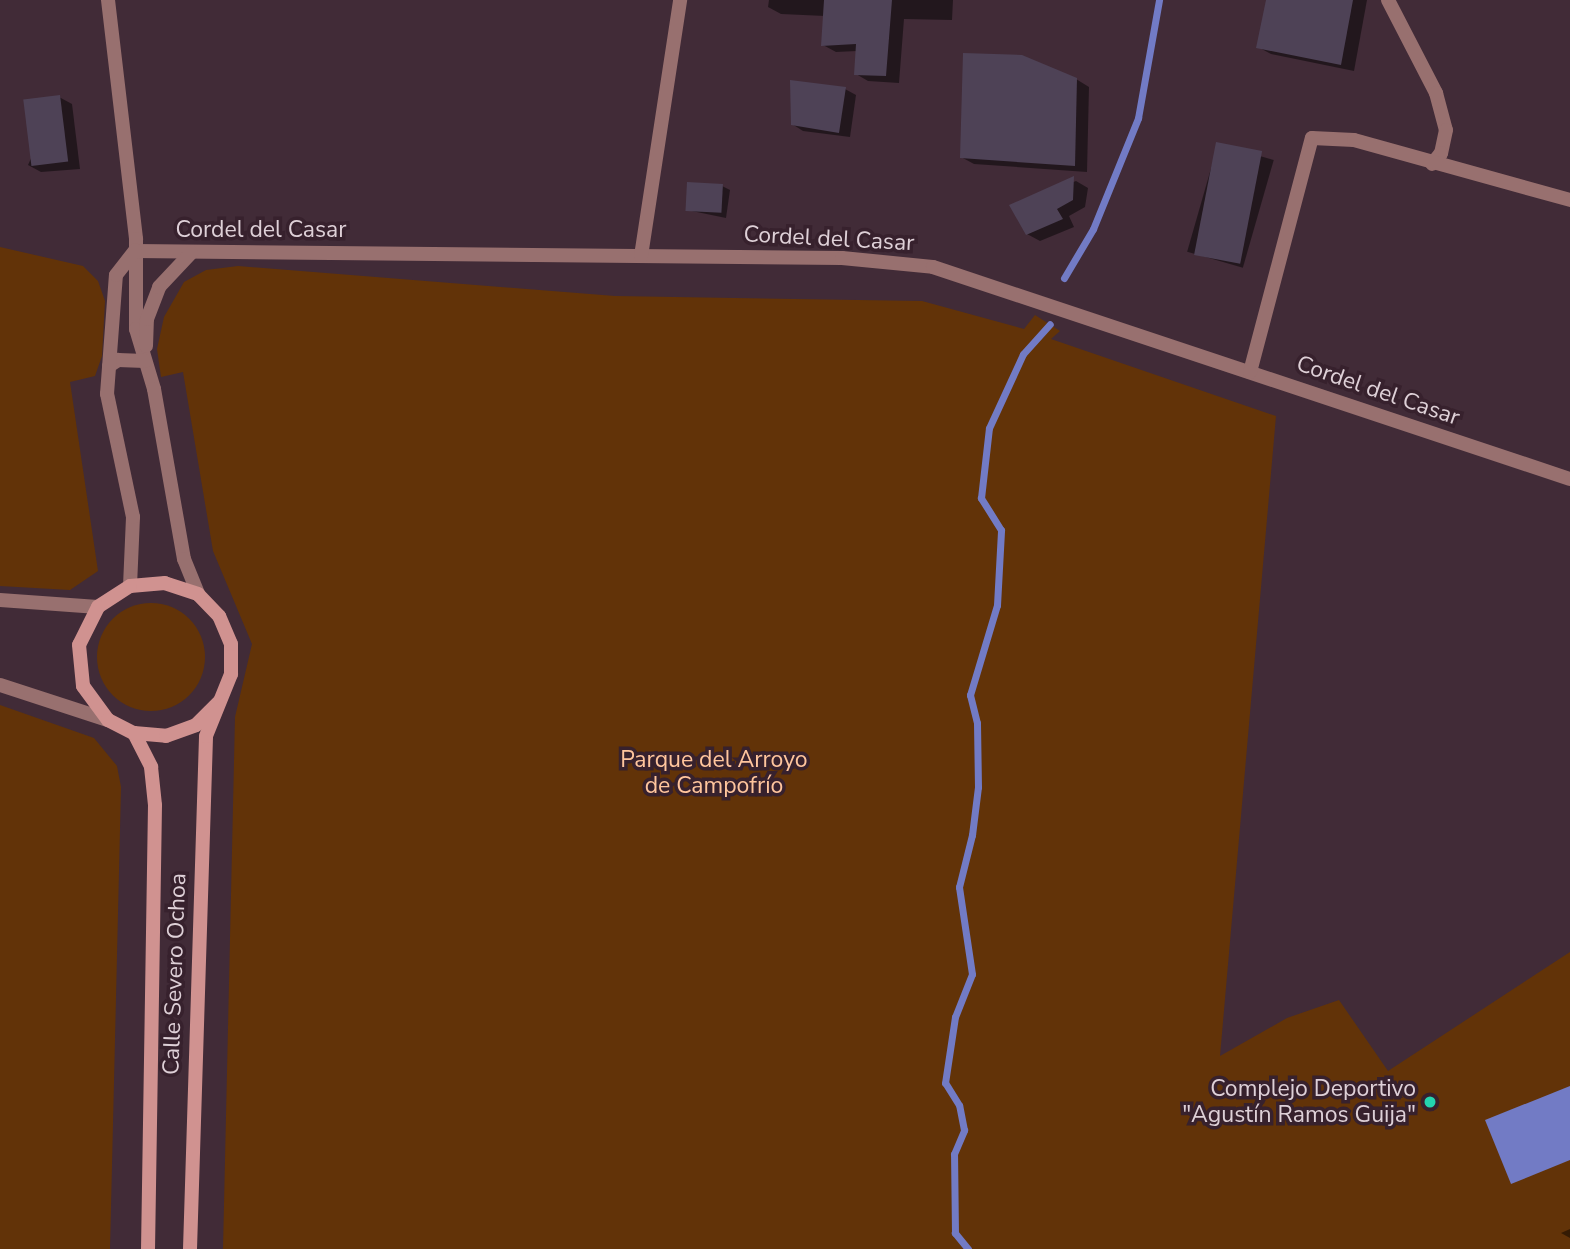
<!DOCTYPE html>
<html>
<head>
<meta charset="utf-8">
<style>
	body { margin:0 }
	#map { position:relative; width:1570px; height:1249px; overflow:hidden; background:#412b37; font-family:"Nunito Sans",sans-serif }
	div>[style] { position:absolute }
	.green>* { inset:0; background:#623308 }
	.round { border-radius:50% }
	.water>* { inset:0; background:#727bc5 }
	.shadow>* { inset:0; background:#0007; transform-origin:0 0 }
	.stream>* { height:7px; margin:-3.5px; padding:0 3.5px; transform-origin:3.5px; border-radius:3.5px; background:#727bc5 }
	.building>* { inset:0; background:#4e4256; transform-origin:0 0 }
	.street>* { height:14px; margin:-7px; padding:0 7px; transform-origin:7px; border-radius:7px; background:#98706f }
	.secondary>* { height:14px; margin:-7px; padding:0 7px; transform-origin:7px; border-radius:7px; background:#d09290 }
	.dots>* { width:19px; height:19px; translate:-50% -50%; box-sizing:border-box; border:4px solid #37212d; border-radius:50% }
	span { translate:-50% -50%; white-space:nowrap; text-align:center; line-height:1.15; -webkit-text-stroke:7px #37212d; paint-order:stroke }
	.street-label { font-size:23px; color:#ded0d7 }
	.park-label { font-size:23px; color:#ffc59d }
	.poi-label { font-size:23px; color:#ded0d7 }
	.right { translate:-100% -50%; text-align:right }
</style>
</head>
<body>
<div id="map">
	<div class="green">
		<i style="clip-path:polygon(0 247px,83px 266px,98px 281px,105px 301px,102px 356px,95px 376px,70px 382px,98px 571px,70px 590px,0 586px)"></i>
		<i style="clip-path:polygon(238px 266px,615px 296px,922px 301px,1024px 329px,1035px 315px,1060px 331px,1051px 339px,1276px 416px,1220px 1056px,1287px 1018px,1339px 1000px,1388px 1071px,1570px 952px,1570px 1249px,223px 1249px,235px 717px,252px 644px,213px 551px,183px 372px,161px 377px,157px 349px,164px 317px,184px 282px,206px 270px)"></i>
		<i class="round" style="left:97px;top:603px;width:108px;height:108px"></i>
		<i style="clip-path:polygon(0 705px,94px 738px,117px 766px,121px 787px,110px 1249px,0 1249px)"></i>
	</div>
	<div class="water">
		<i style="clip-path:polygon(1570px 1086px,1570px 1160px,1511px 1184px,1485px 1120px)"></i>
	</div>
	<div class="shadow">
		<i style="clip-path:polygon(769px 0,953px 0,952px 20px,904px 19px,899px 83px,868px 81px,856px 74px,857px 51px,836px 52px,823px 45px,825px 16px,781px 14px,768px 7px)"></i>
		<i style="clip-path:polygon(1268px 0,1367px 0,1354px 71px,1271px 54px,1258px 47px)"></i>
		<i style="clip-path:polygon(1076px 79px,1089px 87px,1087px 172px,974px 164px,961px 157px)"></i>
		<i style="clip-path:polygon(845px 89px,856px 95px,850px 137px,803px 131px,792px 124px)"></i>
		<i style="clip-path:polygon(59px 97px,72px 104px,80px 169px,41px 172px,28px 165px)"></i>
		<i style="left:1218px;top:144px;width:58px;height:112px;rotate:16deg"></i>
		<i style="clip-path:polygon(1076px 181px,1088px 188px,1085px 207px,1069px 216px,1074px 227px,1040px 241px,1027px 234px,1012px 206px)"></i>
		<i style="clip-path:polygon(722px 186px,730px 190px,726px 218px,687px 210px)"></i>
		<i style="clip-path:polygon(1570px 1229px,1570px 1238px,1561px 1233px)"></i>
	</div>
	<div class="stream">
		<i style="left:1064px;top:278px;width:57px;rotate:-59.4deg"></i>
		<i style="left:1093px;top:229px;width:120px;rotate:-67.9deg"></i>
		<i style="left:1138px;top:118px;width:120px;rotate:-79.9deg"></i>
		<i style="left:968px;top:1249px;width:21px;rotate:-129deg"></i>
		<i style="left:955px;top:1233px;width:79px;rotate:-90.7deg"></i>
		<i style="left:954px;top:1154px;width:26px;rotate:-67deg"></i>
		<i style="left:964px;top:1130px;width:25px;rotate:-101deg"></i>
		<i style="left:959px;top:1105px;width:26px;rotate:-122deg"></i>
		<i style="left:945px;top:1083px;width:67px;rotate:-81.4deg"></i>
		<i style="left:955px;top:1017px;width:46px;rotate:-68.4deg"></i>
		<i style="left:972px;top:974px;width:88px;rotate:-98.5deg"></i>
		<i style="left:959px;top:887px;width:54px;rotate:-76deg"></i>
		<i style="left:972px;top:835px;width:48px;rotate:-82.9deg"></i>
		<i style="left:978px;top:787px;width:64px;rotate:-90.9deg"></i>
		<i style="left:977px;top:723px;width:29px;rotate:-104deg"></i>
		<i style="left:970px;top:695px;width:94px;rotate:-73.3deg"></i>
		<i style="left:997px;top:605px;width:75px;rotate:-86.9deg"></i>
		<i style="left:1001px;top:530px;width:38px;rotate:-122deg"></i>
		<i style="left:981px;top:498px;width:70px;rotate:-83.5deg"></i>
		<i style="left:989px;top:428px;width:81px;rotate:-65.3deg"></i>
		<i style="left:1023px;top:354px;width:40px;rotate:-48deg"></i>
	</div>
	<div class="building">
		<i style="clip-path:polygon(824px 0,892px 0,886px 76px,854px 75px,856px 44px,821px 46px)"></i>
		<i style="clip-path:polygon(1266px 0,1353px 0,1341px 65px,1256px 48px)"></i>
		<i style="clip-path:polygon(963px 53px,1022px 55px,1077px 78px,1075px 166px,960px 158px)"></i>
		<i style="clip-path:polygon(790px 80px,846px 87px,839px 133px,791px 125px)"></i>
		<i style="left:60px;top:95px;width:67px;height:37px;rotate:83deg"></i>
		<i style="left:1216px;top:142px;width:47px;height:115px;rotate:11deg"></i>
		<i style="clip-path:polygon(1074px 176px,1073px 200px,1057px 209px,1063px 219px,1026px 235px,1009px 205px)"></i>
		<i style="left:687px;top:182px;width:36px;height:29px;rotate:3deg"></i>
	</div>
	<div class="street">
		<i style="left:108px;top:0;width:241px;rotate:83.3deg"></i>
		<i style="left:136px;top:239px;width:90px;rotate:90deg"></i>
		<i style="left:136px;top:329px;width:63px;rotate:73.3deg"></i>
		<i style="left:154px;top:389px;width:173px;rotate:80deg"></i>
		<i style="left:184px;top:559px;width:38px;rotate:68deg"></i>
		<i style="left:1388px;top:0;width:105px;rotate:62.7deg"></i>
		<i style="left:1436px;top:93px;width:38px;rotate:75deg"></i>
		<i style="left:1446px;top:130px;width:24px;rotate:102deg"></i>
		<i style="left:1441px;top:153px;width:14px;rotate:129deg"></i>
		<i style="left:135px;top:251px;width:707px;rotate:0.57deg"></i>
		<i style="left:842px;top:258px;width:91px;rotate:5.6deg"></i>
		<i style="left:933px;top:267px;width:671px;rotate:18.41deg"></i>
		<i style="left:641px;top:256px;width:259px;rotate:-81.3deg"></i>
		<i style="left:146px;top:346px;width:27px;rotate:-88deg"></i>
		<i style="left:147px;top:319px;width:34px;rotate:-69deg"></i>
		<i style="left:159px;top:287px;width:47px;rotate:-46.7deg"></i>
		<i style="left:109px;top:366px;width:11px;rotate:-34deg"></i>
		<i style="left:118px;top:360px;width:27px;rotate:2deg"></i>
		<i style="left:1250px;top:372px;width:242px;rotate:-75.2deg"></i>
		<i style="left:1312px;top:138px;width:42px;rotate:2.7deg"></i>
		<i style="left:1354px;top:140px;width:224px;rotate:15.5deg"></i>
		<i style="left:130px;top:586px;width:69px;rotate:-87.5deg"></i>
		<i style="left:133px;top:517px;width:126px;rotate:-101.9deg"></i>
		<i style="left:107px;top:394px;width:119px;rotate:-85.7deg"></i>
		<i style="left:116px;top:275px;width:31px;rotate:-52deg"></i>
		<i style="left:0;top:600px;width:98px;rotate:4.1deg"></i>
		<i style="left:0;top:685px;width:114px;rotate:18deg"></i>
	</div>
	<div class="secondary">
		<i style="left:134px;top:733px;width:38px;rotate:63deg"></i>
		<i style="left:151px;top:767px;width:38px;rotate:84deg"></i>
		<i style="left:155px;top:805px;width:444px;rotate:90.9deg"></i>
		<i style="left:190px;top:1249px;width:513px;rotate:-88.21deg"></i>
		<i style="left:206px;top:736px;width:67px;rotate:-68deg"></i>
		<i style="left:231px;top:674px;width:30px;rotate:-90deg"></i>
		<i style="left:231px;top:644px;width:30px;rotate:-113deg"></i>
		<i style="left:219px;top:616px;width:30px;rotate:-134deg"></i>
		<i style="left:198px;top:594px;width:35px;rotate:-162deg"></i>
		<i style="left:165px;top:583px;width:35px;rotate:175deg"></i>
		<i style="left:130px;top:586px;width:38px;rotate:147deg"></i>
		<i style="left:98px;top:607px;width:42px;rotate:116.6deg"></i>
		<i style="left:79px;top:645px;width:41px;rotate:84.4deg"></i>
		<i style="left:83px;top:686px;width:42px;rotate:53.7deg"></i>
		<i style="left:108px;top:720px;width:29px;rotate:27deg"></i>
		<i style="left:134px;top:733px;width:32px;rotate:5deg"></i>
		<i style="left:166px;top:736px;width:32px;rotate:-20deg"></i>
		<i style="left:196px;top:725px;width:33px;rotate:-45deg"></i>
	</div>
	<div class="dots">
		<i style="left:1430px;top:1102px;background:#24d5af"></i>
	</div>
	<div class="street-label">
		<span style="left:261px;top:230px">Cordel del Casar</span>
		<span style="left:829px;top:239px;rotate:3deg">Cordel del Casar</span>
		<span style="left:1378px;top:391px;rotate:19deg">Cordel del Casar</span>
		<span style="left:175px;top:974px;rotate:-88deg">Calle Severo Ochoa</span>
	</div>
	<div class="park-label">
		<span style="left:714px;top:773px">Parque del Arroyo<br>de Campofrío</span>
	</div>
	<div class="poi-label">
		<span class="right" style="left:1416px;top:1102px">Complejo Deportivo<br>"Agustín Ramos Guija"</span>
	</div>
</div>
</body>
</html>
